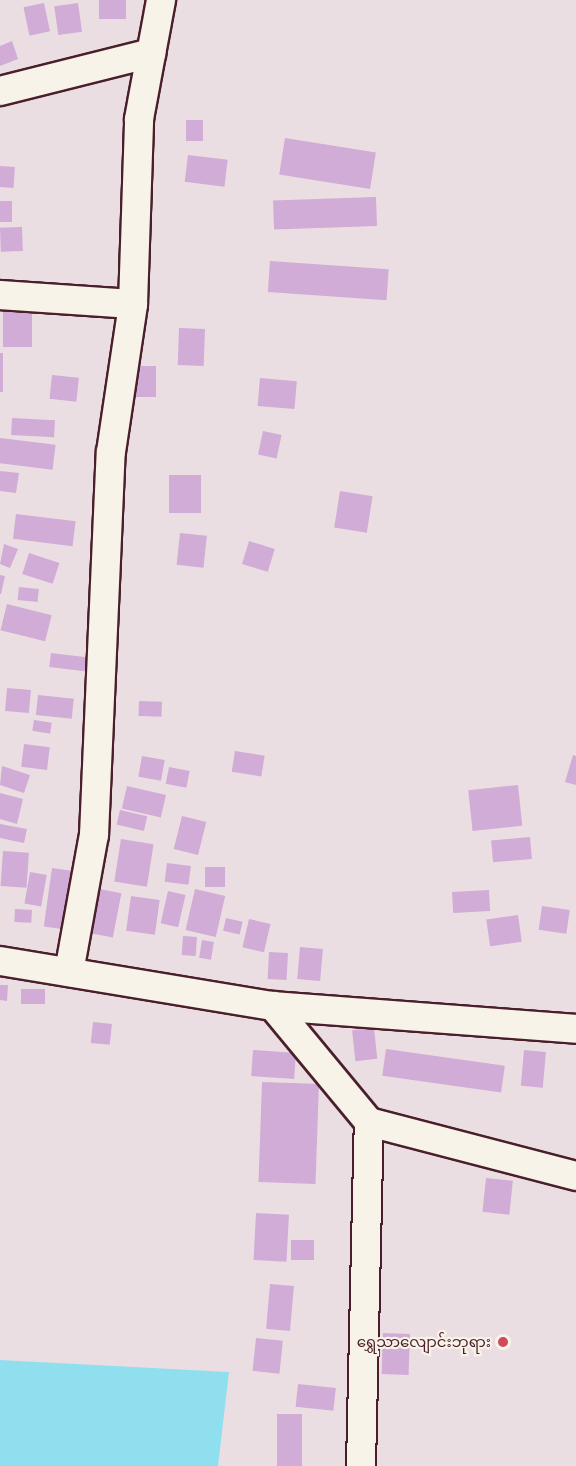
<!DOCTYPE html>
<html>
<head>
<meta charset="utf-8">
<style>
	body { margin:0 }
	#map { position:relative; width:576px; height:1466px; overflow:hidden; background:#ebdee3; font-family:Mali,"Noto Sans Myanmar",sans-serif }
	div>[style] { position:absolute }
	.water>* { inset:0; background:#90dfef }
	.building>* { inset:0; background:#d0acd6; transform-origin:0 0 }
	.roads { filter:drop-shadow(2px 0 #4a1f2b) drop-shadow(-2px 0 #4a1f2b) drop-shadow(0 2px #4a1f2b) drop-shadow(0 -2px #4a1f2b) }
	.minor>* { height:28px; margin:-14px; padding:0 14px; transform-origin:14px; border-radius:14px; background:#f7f3e8 }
	.dots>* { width:16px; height:16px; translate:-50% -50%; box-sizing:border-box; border:3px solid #f7f3e8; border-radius:50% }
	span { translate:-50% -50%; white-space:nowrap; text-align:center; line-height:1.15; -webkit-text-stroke:4.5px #f7f3e8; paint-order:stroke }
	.poi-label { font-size:15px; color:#4a1f2b }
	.right { translate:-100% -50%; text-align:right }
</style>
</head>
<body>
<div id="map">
	<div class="water">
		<i style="clip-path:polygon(0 1360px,229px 1372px,218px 1466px,0 1466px)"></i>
	</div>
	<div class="building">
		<i style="left:99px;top:0;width:27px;height:19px"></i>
		<i style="left:44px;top:3px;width:29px;height:21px;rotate:78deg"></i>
		<i style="left:78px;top:3px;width:29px;height:24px;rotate:82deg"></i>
		<i style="clip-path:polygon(12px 41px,18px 59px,0 66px,0 46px)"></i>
		<i style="left:186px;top:120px;width:17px;height:21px"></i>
		<i style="left:285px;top:138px;width:92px;height:37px;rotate:9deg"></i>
		<i style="left:188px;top:155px;width:40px;height:27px;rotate:7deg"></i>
		<i style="left:0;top:166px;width:15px;height:21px;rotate:4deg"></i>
		<i style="left:376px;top:197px;width:29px;height:103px;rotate:88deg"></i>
		<i style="left:0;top:201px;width:12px;height:21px"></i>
		<i style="left:22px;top:227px;width:24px;height:22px;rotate:88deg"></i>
		<i style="left:270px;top:261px;width:119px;height:31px;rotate:4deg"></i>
		<i style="left:3px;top:309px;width:29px;height:38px"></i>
		<i style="left:179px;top:328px;width:26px;height:37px;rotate:2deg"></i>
		<i style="left:0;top:353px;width:3px;height:39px"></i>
		<i style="left:136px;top:366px;width:20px;height:31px"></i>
		<i style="left:52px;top:375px;width:27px;height:24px;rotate:6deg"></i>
		<i style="left:260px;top:378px;width:37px;height:28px;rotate:5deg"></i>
		<i style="left:12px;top:418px;width:43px;height:17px;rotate:3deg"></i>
		<i style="left:263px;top:431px;width:19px;height:24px;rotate:12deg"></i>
		<i style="left:0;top:438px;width:56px;height:25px;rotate:7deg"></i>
		<i style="clip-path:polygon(0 471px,19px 473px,16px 493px,0 491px)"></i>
		<i style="left:169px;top:475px;width:32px;height:38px"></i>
		<i style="left:340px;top:491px;width:33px;height:37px;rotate:9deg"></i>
		<i style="left:16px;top:514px;width:60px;height:25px;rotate:7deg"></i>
		<i style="left:180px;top:533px;width:27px;height:32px;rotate:6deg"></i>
		<i style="left:249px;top:541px;width:27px;height:24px;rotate:17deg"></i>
		<i style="clip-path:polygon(4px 544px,18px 549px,10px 568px,0 564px)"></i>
		<i style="left:29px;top:553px;width:32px;height:22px;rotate:18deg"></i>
		<i style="clip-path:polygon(0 575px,5px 576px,1px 594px,0 594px)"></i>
		<i style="left:19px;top:587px;width:20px;height:13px;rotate:6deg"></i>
		<i style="left:7px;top:604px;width:46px;height:27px;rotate:14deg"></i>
		<i style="left:51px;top:653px;width:42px;height:14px;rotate:7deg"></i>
		<i style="left:7px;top:688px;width:24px;height:23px;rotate:5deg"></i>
		<i style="left:38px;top:695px;width:36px;height:20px;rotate:6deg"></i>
		<i style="left:139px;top:701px;width:23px;height:15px;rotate:2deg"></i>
		<i style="left:34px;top:720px;width:18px;height:11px;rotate:9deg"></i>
		<i style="left:24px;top:744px;width:26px;height:23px;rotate:7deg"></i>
		<i style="left:235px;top:751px;width:30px;height:21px;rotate:9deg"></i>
		<i style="clip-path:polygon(573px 755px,576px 756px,576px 785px,565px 782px)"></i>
		<i style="left:142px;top:756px;width:23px;height:21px;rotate:10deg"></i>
		<i style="clip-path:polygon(2px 766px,30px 775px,24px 793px,0 785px)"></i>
		<i style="left:169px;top:767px;width:21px;height:17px;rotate:11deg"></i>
		<i style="left:518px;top:785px;width:41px;height:50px;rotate:84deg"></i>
		<i style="left:127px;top:786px;width:40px;height:23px;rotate:13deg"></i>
		<i style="clip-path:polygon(0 793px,23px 799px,17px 824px,0 819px)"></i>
		<i style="left:120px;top:810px;width:28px;height:15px;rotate:13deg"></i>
		<i style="left:182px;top:816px;width:25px;height:34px;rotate:14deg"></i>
		<i style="clip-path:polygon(0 824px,27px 829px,24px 843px,0 838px)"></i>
		<i style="left:530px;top:837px;width:22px;height:39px;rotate:85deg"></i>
		<i style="left:121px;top:839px;width:33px;height:43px;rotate:9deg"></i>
		<i style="left:3px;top:851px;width:26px;height:35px;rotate:4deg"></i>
		<i style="left:167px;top:863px;width:24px;height:19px;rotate:7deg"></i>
		<i style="left:205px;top:867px;width:20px;height:20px"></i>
		<i style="left:52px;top:868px;width:27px;height:59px;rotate:8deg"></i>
		<i style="left:30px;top:872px;width:17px;height:32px;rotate:10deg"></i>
		<i style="left:89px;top:887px;width:33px;height:45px;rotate:11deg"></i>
		<i style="left:195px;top:889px;width:31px;height:42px;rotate:13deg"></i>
		<i style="left:489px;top:890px;width:21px;height:37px;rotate:87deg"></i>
		<i style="left:168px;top:891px;width:18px;height:33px;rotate:13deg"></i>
		<i style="left:131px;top:896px;width:29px;height:35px;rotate:8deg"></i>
		<i style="left:542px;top:906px;width:28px;height:24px;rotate:8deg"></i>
		<i style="left:15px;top:909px;width:17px;height:13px;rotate:3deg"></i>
		<i style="left:518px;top:915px;width:27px;height:32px;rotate:82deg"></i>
		<i style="left:226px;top:918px;width:17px;height:13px;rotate:13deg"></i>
		<i style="left:249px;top:919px;width:22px;height:29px;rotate:13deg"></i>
		<i style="left:183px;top:936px;width:14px;height:19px;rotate:4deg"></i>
		<i style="left:202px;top:940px;width:12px;height:18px;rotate:9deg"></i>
		<i style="left:300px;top:947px;width:23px;height:32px;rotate:5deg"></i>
		<i style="left:269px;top:952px;width:19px;height:27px;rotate:3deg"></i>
		<i style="clip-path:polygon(0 985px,8px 985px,7px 1001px,0 1000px)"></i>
		<i style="left:21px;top:989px;width:24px;height:15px"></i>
		<i style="left:93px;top:1022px;width:19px;height:21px;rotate:6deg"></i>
		<i style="left:374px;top:1028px;width:31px;height:22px;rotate:84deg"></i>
		<i style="left:386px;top:1049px;width:120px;height:27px;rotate:8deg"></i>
		<i style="left:253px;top:1050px;width:43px;height:26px;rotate:4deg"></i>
		<i style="left:524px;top:1050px;width:22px;height:36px;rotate:5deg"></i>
		<i style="left:262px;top:1082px;width:57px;height:100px;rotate:2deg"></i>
		<i style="left:486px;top:1178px;width:27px;height:34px;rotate:6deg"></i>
		<i style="left:256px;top:1213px;width:33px;height:47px;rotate:3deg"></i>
		<i style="left:291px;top:1240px;width:23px;height:20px"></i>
		<i style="left:270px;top:1284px;width:24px;height:45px;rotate:5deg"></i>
		<i style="left:383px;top:1333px;width:27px;height:41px;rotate:2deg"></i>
		<i style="left:256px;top:1338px;width:27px;height:33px;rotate:6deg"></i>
		<i style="left:298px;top:1384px;width:38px;height:23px;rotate:6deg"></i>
		<i style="left:277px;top:1414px;width:25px;height:52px"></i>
	</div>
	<div class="roads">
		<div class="minor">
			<i style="left:0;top:91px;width:156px;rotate:-14.1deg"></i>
			<i style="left:0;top:295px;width:133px;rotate:3.9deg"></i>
			<i style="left:0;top:961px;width:277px;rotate:9.4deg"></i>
			<i style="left:273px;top:1006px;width:304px;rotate:4.3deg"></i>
			<i style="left:69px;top:972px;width:139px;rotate:-79.7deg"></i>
			<i style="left:94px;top:835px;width:383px;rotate:-87.5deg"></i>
			<i style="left:111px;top:452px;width:150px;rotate:-81.5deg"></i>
			<i style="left:133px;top:304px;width:185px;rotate:-88.1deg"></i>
			<i style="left:139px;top:119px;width:121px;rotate:-79.5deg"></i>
			<i style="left:273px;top:1006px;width:151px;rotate:50.4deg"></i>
			<i style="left:369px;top:1122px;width:214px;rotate:14.6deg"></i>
			<i style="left:361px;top:1466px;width:344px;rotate:-88.7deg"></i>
		</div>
	</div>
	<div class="dots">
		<i style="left:503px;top:1342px;background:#d1495b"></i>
	</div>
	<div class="poi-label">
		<span class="right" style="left:491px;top:1342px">ရွှေသာလျောင်းဘုရား</span>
	</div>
</div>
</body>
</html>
